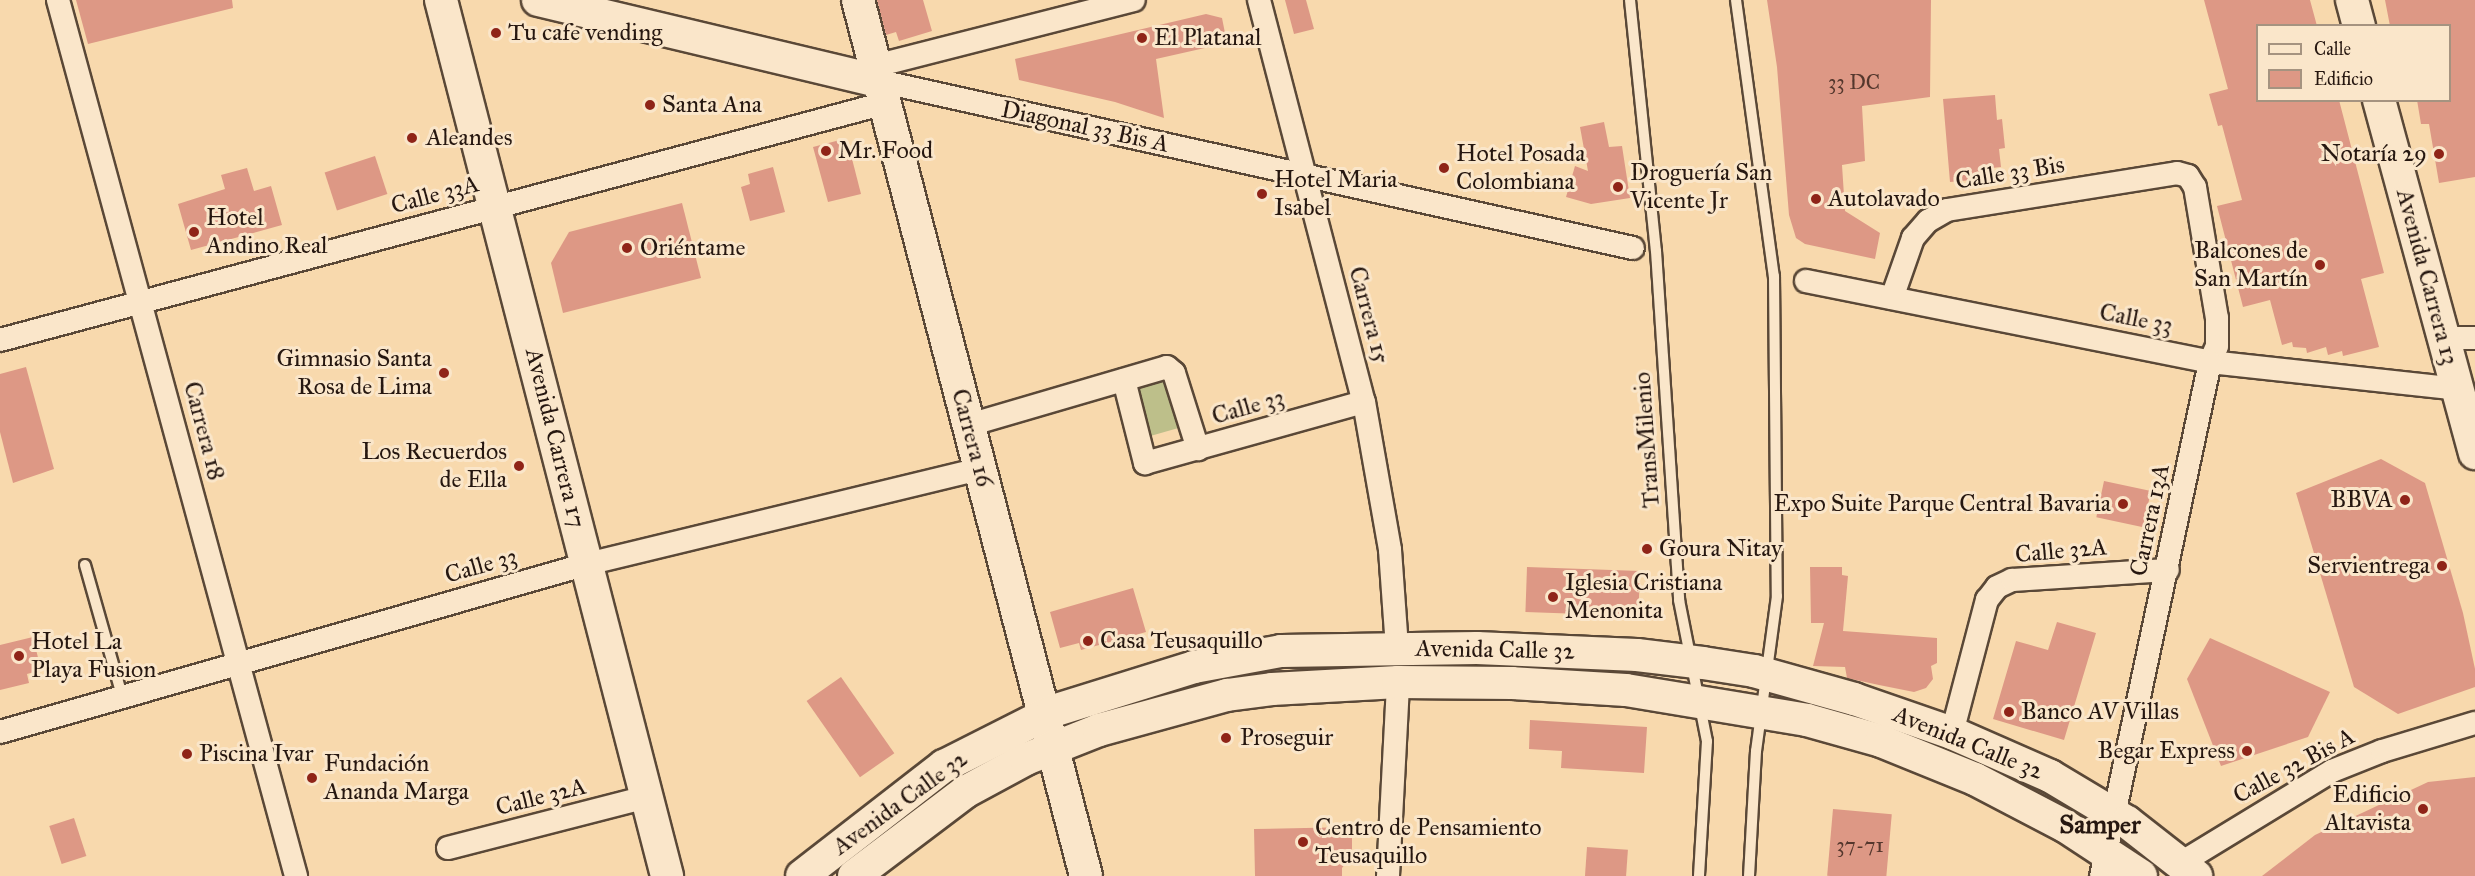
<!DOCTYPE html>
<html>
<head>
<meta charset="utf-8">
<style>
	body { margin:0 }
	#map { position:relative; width:2475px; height:876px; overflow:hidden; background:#f8d9ad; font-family:"IM FELL Great Primer",serif }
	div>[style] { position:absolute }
	.green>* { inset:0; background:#bdbf8a; transform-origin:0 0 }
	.building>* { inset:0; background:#dd9885; transform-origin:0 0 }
	.roads { filter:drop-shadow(2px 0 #5a4837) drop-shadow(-2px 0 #5a4837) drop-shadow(0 2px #5a4837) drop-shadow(0 -2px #5a4837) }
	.lane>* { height:10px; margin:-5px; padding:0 5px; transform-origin:5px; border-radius:5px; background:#fae6ca }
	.street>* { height:22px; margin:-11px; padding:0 11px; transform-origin:11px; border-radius:11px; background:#fae6ca }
	.secondary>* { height:32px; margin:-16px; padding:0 16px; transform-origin:16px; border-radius:16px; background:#fae6ca }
	.dots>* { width:16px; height:16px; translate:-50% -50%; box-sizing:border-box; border:3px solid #fae6ca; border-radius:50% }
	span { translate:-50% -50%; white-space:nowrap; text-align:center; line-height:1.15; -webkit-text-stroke:6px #fae6ca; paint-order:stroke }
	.number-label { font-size:21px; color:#54372d }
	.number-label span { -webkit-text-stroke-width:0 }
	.poi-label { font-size:24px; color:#261710 }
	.left { translate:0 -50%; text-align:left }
	.right { translate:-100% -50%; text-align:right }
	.street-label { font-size:24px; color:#261710 }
	.neighbourhood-label { font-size:26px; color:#261710; font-weight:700 }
	.legend { position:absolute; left:2256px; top:24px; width:195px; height:78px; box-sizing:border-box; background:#fae6ca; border:2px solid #a59380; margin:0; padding:8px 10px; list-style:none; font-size:18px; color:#261710 }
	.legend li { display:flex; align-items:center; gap:12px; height:30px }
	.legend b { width:30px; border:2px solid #a59380 }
</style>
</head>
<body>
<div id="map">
	<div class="green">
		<i style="left:1167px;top:372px;width:57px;height:40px;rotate:74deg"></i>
	</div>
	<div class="building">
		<i style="clip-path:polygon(76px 0,232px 0,233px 8px,88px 44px)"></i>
		<i style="clip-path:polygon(877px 0,923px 0,932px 31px,899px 41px,896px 32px,886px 35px)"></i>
		<i style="clip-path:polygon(1285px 0,1306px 0,1314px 29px,1294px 34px)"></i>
		<i style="clip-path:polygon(1767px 0,1931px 0,1930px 97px,1862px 106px,1865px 161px,1842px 165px,1845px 211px,1880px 233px,1875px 259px,1805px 244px,1796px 238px,1789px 215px,1777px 67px)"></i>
		<i style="clip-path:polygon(2204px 0,2310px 0,2317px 26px,2258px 26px,2258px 100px,2339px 100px,2384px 273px,2361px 279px,2379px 347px,2343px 356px,2342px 351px,2328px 355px,2326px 347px,2307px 353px,2306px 348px,2293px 347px,2292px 342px,2282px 345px,2270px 300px,2243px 307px,2217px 206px,2242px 200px,2222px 125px,2218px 126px,2209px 94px,2228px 89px)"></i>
		<i style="clip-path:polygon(2385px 0,2475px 0,2475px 177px,2439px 183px,2429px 124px,2421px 124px,2417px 100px,2450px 100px,2450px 26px,2390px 26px)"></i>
		<i style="clip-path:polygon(1206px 14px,1222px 18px,1227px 43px,1156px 59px,1164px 118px,1115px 102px,1019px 80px,1015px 59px)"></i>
		<i style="clip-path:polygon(1995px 95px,1997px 120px,2002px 119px,2005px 148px,1999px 149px,2001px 167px,1992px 168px,1993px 178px,1950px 182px,1943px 99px)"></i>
		<i style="clip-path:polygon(1604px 122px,1609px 147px,1622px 146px,1630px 198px,1591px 204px,1566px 197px,1575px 166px,1588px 171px,1580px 127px)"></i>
		<i style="clip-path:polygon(840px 140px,850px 151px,861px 194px,828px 202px,813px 147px)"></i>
		<i style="left:375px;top:156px;width:40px;height:53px;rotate:72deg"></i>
		<i style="clip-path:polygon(773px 167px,785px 212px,750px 221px,741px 187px,750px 184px,748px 174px)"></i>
		<i style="clip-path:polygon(247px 168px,254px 191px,271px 186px,282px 225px,191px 250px,178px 204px,225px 189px,221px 175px)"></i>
		<i style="clip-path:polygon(682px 203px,701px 278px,563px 313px,551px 263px,569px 232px)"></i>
		<i style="clip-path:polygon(26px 367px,54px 469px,13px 483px,0 432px,0 374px)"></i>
		<i style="clip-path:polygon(2381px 459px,2425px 483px,2463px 613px,2475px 669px,2475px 687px,2398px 714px,2354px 687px,2296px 493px)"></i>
		<i style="left:2104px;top:481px;width:48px;height:37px;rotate:12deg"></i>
		<i style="left:1527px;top:567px;width:113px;height:45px;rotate:2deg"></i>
		<i style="clip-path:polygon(1810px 567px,1842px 567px,1842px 575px,1848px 576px,1843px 631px,1937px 638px,1937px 663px,1931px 666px,1933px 679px,1926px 688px,1914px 692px,1879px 685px,1847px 678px,1845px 667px,1813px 666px,1824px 623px,1811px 623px)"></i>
		<i style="clip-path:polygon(1133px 588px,1146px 632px,1081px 650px,1079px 643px,1060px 648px,1050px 612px)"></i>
		<i style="clip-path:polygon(2057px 622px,2096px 633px,2064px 740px,1993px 719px,2016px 641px,2048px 650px)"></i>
		<i style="clip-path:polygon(33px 637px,41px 670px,27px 674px,29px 683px,0 690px,0 645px)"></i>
		<i style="clip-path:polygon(2210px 638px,2330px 692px,2308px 737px,2221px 766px,2187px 679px)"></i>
		<i style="left:841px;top:677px;width:93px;height:42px;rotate:55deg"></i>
		<i style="clip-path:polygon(1530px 720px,1647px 727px,1644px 773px,1561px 768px,1562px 751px,1529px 749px)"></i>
		<i style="clip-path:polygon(2475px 777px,2475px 876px,2262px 876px,2315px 835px,2428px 782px)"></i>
		<i style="left:1833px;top:809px;width:59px;height:67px;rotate:5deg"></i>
		<i style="left:74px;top:818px;width:40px;height:26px;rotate:72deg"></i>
		<i style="clip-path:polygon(1352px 827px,1352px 855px,1342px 868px,1342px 876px,1255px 876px,1254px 829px)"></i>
		<i style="left:1587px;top:847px;width:41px;height:29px;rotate:4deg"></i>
	</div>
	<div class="roads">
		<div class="lane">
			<i style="left:1630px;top:0;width:252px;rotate:84.1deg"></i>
			<i style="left:1656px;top:251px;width:350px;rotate:86.2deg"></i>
			<i style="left:1679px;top:600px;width:144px;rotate:78.8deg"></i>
			<i style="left:1707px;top:741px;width:135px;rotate:93.4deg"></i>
			<i style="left:1736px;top:0;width:279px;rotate:82.2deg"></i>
			<i style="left:1774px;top:276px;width:320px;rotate:89.5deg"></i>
			<i style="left:1777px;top:596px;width:156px;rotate:97.7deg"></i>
			<i style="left:1756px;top:751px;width:125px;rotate:93.2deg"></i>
			<i style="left:85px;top:565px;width:136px;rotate:74.2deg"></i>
		</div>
		<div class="street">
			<i style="left:58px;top:0;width:908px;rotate:74.8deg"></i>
			<i style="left:1259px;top:0;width:415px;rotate:75.4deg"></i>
			<i style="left:1364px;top:402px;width:150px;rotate:80deg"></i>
			<i style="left:1390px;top:550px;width:98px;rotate:85.9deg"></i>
			<i style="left:875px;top:66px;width:267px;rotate:-14.3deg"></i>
			<i style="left:879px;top:81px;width:772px;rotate:12.49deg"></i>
			<i style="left:1806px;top:281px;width:412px;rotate:11.3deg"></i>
			<i style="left:2210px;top:362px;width:249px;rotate:6.2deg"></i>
			<i style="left:1892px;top:298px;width:64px;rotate:-70.7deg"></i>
			<i style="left:1913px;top:238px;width:23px;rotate:-49deg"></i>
			<i style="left:1928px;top:221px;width:22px;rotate:-30deg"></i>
			<i style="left:1947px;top:210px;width:233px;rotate:-9.1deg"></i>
			<i style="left:2177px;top:173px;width:11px;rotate:15deg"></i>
			<i style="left:2188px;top:176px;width:13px;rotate:58deg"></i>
			<i style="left:2195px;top:187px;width:133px;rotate:80.5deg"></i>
			<i style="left:2217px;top:318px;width:28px;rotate:90deg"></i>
			<i style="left:2217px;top:346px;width:17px;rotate:114deg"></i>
			<i style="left:2210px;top:362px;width:525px;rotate:101.97deg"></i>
			<i style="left:2444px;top:338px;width:31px"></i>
			<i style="left:0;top:340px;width:916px;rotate:-14.99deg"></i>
			<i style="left:1124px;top:380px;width:86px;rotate:75.8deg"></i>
			<i style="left:1145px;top:463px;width:227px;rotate:-15.6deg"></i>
			<i style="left:969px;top:425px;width:206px;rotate:-16.3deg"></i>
			<i style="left:1167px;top:367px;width:9px;rotate:41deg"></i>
			<i style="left:1174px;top:373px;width:80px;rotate:72.5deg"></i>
			<i style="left:0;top:732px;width:611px;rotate:-15.97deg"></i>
			<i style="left:587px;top:564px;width:404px;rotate:-13.6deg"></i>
			<i style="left:1952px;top:733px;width:138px;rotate:-75.3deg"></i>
			<i style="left:1987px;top:600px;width:16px;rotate:-52deg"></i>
			<i style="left:1997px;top:587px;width:17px;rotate:-25deg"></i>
			<i style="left:2012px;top:580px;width:156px;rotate:-3.7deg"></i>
			<i style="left:448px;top:848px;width:205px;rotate:-14.4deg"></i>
			<i style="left:2181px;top:863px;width:177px;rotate:-31.4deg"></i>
			<i style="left:2332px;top:771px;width:54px;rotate:-21.8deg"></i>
			<i style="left:2382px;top:751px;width:97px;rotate:-16.8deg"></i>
			<i style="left:1388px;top:876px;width:194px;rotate:-87deg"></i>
		</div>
		<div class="secondary">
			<i style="left:441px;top:0;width:905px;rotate:75.53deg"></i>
			<i style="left:538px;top:0;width:350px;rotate:13.4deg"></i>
			<i style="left:858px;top:0;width:905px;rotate:75.41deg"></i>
			<i style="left:2352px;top:0;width:27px;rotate:75deg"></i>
			<i style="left:2379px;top:100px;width:366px;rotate:74.8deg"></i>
			<i style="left:802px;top:876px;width:180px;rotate:-37.8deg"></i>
			<i style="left:944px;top:766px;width:122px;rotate:-26.8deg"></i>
			<i style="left:1053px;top:711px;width:148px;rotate:-17.3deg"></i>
			<i style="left:1194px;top:667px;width:88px;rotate:-10.4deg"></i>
			<i style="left:1281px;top:651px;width:196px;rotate:-0.9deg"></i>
			<i style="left:1477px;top:648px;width:160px;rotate:2.5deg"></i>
			<i style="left:1637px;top:655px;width:66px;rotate:6.9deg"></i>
			<i style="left:1703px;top:663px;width:52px;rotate:8.9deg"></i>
			<i style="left:1754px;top:671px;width:104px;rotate:15.6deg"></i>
			<i style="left:1854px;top:699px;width:104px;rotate:19.1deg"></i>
			<i style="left:1952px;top:733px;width:107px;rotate:23.7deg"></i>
			<i style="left:2050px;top:776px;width:90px;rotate:30.9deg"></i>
			<i style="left:2127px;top:822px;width:88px;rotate:38deg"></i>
			<i style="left:854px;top:876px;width:139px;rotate:-37.1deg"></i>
			<i style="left:965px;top:792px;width:69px;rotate:-28.4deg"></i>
			<i style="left:1026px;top:759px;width:79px;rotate:-21.7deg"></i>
			<i style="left:1099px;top:730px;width:133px;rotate:-15.3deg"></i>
			<i style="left:1227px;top:695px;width:45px;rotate:-7.6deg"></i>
			<i style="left:1272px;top:689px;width:126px;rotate:-3.2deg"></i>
			<i style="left:1398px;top:682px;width:114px;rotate:0.5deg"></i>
			<i style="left:1512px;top:683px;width:114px;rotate:3.5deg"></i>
			<i style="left:1626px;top:690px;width:183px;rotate:9.4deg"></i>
			<i style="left:1807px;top:720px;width:77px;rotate:15.8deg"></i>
			<i style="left:1881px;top:741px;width:101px;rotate:22deg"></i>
			<i style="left:1975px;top:779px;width:102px;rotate:27.6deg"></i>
			<i style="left:2065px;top:826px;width:91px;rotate:33.3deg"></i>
		</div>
	</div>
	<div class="dots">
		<i style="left:496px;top:33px;background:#8f2418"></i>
		<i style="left:1142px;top:38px;background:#8f2418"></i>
		<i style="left:650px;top:105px;background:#8f2418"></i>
		<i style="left:412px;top:138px;background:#8f2418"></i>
		<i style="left:826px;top:151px;background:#8f2418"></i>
		<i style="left:2439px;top:154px;background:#8f2418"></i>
		<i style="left:1444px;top:168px;background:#8f2418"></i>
		<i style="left:1618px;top:187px;background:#8f2418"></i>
		<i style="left:1262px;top:194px;background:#8f2418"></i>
		<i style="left:1816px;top:199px;background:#8f2418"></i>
		<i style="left:194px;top:232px;background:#8f2418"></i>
		<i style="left:627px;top:248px;background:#8f2418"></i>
		<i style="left:2320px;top:265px;background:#8f2418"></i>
		<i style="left:444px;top:373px;background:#8f2418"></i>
		<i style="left:519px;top:466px;background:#8f2418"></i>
		<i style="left:2405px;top:500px;background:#8f2418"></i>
		<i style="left:2123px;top:504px;background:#8f2418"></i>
		<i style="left:1647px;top:549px;background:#8f2418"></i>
		<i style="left:2442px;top:566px;background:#8f2418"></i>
		<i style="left:1553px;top:597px;background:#8f2418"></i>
		<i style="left:1088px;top:641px;background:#8f2418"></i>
		<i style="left:19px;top:656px;background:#8f2418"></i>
		<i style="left:2009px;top:712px;background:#8f2418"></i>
		<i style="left:1226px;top:738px;background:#8f2418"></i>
		<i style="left:2247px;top:751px;background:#8f2418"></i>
		<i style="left:187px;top:754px;background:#8f2418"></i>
		<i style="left:312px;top:778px;background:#8f2418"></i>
		<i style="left:2423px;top:809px;background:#8f2418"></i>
		<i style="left:1303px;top:842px;background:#8f2418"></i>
	</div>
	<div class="number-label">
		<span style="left:1854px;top:82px">33 DC</span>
		<span style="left:1860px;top:845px">37-71</span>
	</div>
	<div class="poi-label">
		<span class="left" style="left:508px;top:33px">Tu cafe vending</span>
		<span class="left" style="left:1154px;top:38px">El Platanal</span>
		<span class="left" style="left:662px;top:105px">Santa Ana</span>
		<span class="left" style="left:426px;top:138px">Aleandes</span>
		<span class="left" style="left:838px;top:151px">Mr. Food</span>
		<span class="left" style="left:1456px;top:168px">Hotel Posada<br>Colombiana</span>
		<span class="right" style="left:2427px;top:154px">Notaría 29</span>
		<span class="left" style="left:1630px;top:187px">Droguería San<br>Vicente Jr</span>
		<span class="left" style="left:1274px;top:194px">Hotel Maria<br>Isabel</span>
		<span class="left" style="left:1828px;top:199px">Autolavado</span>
		<span class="left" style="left:206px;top:232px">Hotel<br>Andino Real</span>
		<span class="left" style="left:640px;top:248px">Oriéntame</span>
		<span class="right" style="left:2308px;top:265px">Balcones de<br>San Martín</span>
		<span class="right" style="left:432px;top:373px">Gimnasio Santa<br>Rosa de Lima</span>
		<span class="right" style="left:507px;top:466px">Los Recuerdos<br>de Ella</span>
		<span class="right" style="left:2393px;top:500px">BBVA</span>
		<span class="right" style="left:2111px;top:504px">Expo Suite Parque Central Bavaria</span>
		<span class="left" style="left:1659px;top:549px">Goura Nitay</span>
		<span class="right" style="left:2430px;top:566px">Servientrega</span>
		<span class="left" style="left:1565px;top:597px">Iglesia Cristiana<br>Menonita</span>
		<span class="left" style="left:1100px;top:641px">Casa Teusaquillo</span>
		<span class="left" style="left:31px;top:656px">Hotel La<br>Playa Fusion</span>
		<span class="left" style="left:2021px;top:712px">Banco AV Villas</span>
		<span class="left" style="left:1240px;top:738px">Proseguir</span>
		<span class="right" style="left:2235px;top:751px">Begar Express</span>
		<span class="left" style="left:199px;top:754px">Piscina Ivar</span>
		<span class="left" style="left:324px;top:778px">Fundación<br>Ananda Marga</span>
		<span class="right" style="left:2411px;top:809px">Edificio<br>Altavista</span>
		<span class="left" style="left:1315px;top:842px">Centro de Pensamiento<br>Teusaquillo</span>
	</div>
	<div class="street-label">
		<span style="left:1085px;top:127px;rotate:12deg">Diagonal 33 Bis A</span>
		<span style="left:2010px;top:173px;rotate:-9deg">Calle 33 Bis</span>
		<span style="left:435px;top:195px;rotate:-15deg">Calle 33A</span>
		<span style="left:2427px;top:277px;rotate:75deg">Avenida Carrera 13</span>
		<span style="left:1369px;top:315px;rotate:75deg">Carrera 15</span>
		<span style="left:2136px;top:319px;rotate:11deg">Calle 33</span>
		<span style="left:1248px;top:407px;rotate:-16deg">Calle 33</span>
		<span style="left:204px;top:431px;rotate:75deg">Carrera 18</span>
		<span style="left:555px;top:438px;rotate:76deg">Avenida Carrera 17</span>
		<span style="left:972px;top:438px;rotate:75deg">Carrera 16</span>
		<span style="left:1647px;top:440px;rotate:-94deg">TransMilenio</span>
		<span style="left:2150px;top:520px;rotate:-78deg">Carrera 13A</span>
		<span style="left:2061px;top:551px;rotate:-5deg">Calle 32A</span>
		<span style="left:481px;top:566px;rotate:-16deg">Calle 33</span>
		<span style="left:1495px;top:650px;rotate:1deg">Avenida Calle 32</span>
		<span style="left:1968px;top:743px;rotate:22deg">Avenida Calle 32</span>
		<span style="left:2294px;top:766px;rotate:-28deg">Calle 32 Bis A</span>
		<span style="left:541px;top:797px;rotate:-14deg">Calle 32A</span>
		<span style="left:900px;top:803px;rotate:-36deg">Avenida Calle 32</span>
	</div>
	<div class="neighbourhood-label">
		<span style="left:2100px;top:825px">Samper</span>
	</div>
	<ul class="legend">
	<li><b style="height:8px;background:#fae6ca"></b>Calle</li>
	<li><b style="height:16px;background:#dd9885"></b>Edificio</li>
	</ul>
</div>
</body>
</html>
